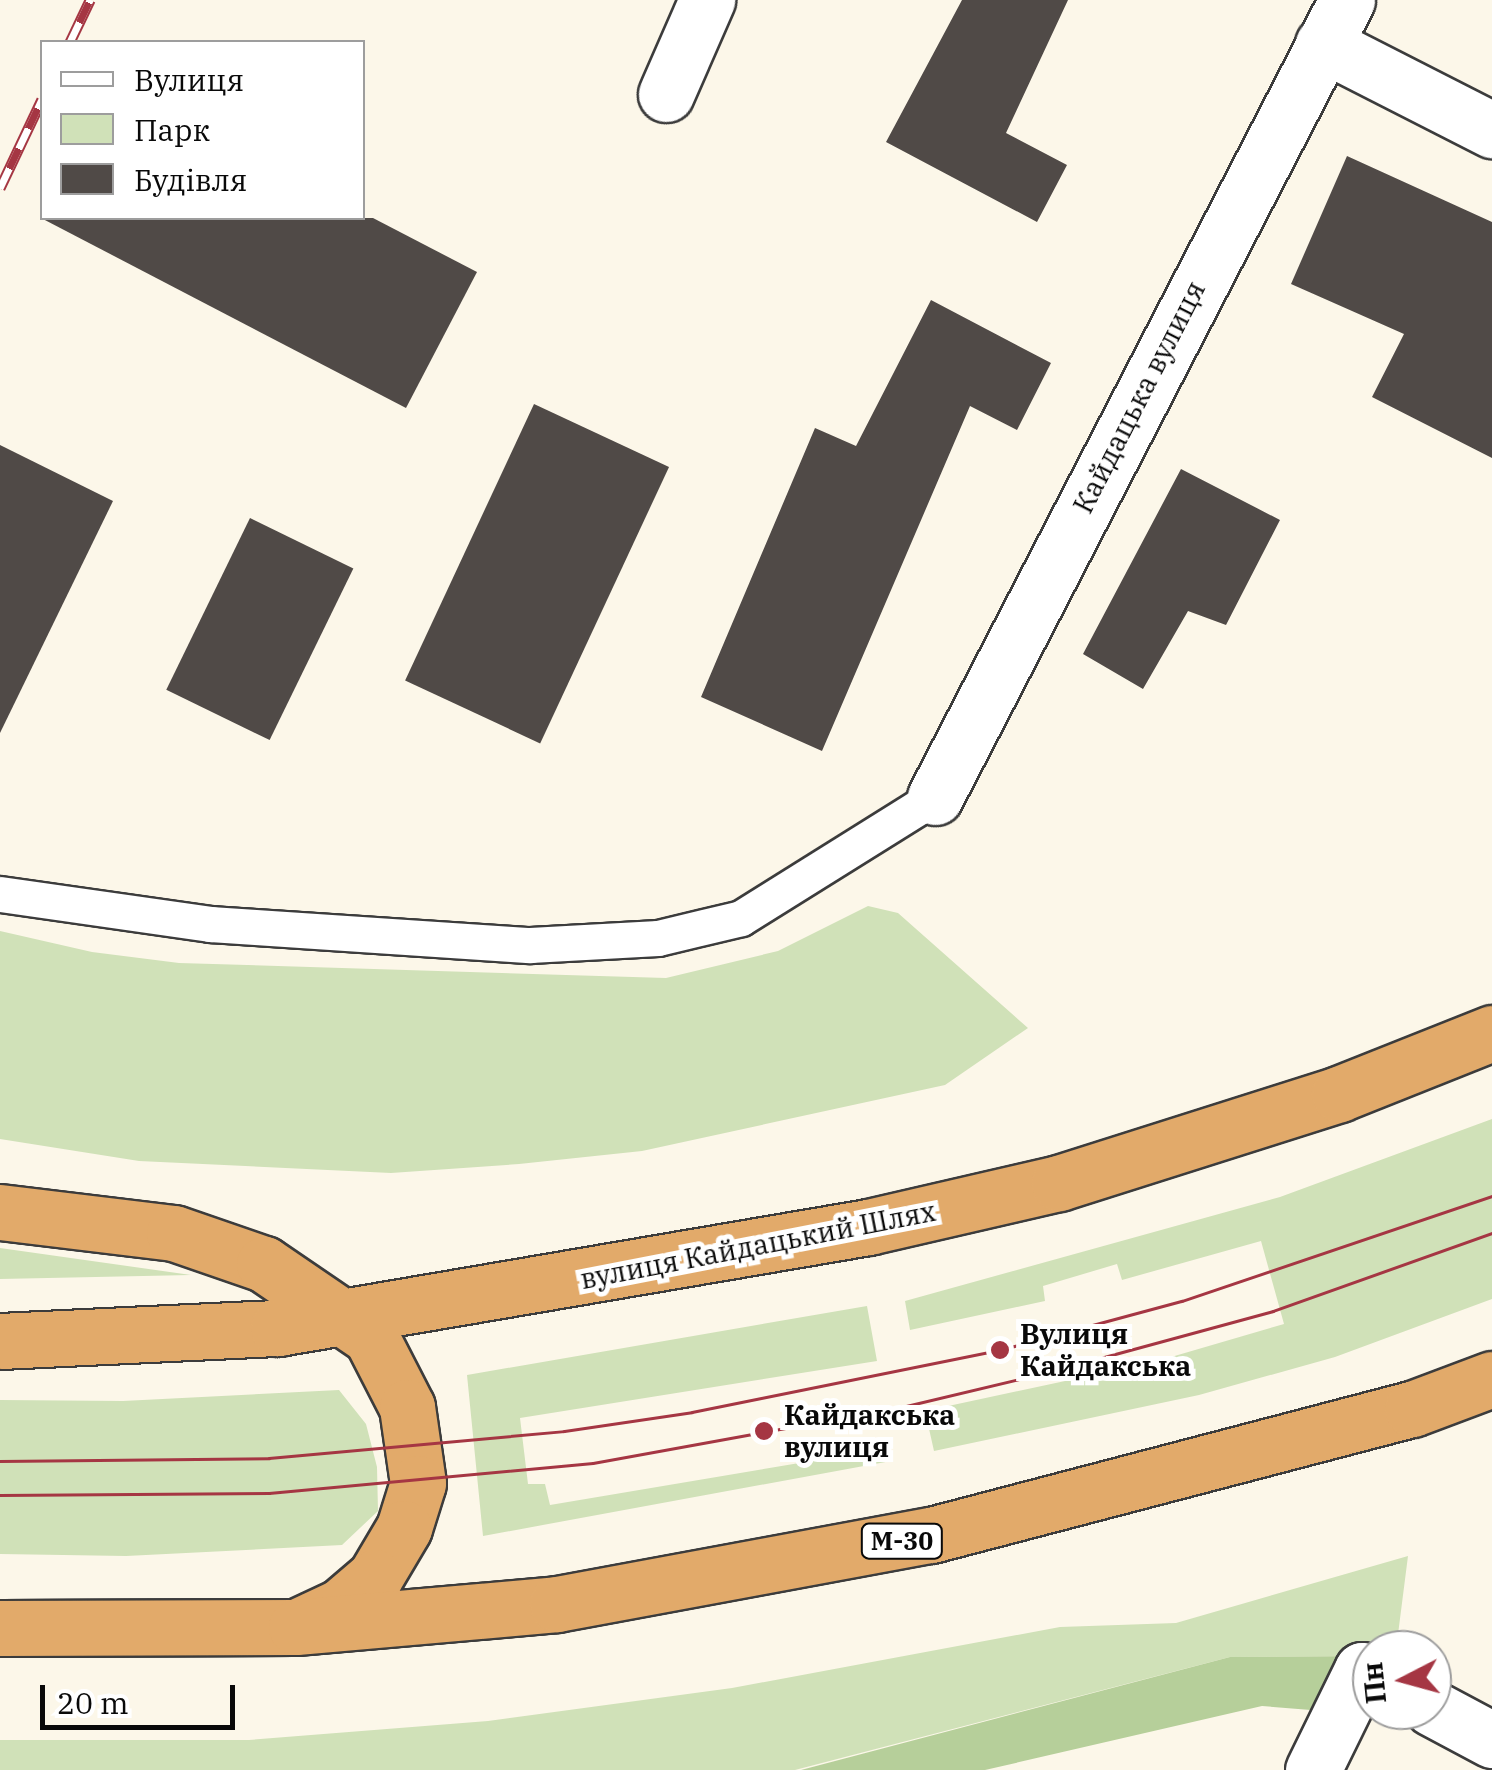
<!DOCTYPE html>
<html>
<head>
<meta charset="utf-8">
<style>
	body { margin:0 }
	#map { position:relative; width:1492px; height:1770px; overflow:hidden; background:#fcf7e9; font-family:"IBM Plex Serif",serif }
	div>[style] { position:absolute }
	.green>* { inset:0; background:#d0e1b8 }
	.forest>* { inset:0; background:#b6cf9a }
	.building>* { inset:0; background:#504a47; transform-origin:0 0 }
	.roads { filter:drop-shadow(2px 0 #3c3c3c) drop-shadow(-2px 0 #3c3c3c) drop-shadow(0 2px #3c3c3c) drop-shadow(0 -2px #3c3c3c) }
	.service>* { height:35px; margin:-17.5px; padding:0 17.5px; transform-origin:17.5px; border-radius:17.5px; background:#fff }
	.minor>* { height:55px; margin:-27.5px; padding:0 27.5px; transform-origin:27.5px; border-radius:27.5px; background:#fff }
	.trunk>* { height:55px; margin:-27.5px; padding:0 27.5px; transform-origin:27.5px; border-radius:27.5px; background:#e2aa6a }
	.tram>* { height:2.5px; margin:-1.25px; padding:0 1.25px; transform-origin:1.25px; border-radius:1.25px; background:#a53643 }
	.rail>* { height:11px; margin-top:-5.5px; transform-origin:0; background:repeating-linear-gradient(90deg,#fff 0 22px,#a53643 0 44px); box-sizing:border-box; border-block:2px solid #a53643 }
	.dots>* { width:28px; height:28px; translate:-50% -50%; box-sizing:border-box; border:5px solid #fff; border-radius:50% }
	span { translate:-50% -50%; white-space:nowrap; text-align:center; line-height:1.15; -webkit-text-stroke:10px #fff; paint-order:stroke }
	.shield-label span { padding:2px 8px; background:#fff; border:2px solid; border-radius:8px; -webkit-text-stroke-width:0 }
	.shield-label { font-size:25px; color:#090909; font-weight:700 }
	.street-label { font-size:28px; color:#090909 }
	.poi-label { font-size:28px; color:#090909; font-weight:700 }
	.left { translate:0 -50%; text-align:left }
	.legend { position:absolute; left:40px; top:40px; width:325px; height:180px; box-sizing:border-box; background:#fff; border:2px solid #9d9d9d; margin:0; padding:12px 18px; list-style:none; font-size:30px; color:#090909 }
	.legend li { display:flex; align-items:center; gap:20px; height:50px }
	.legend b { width:50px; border:2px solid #9d9d9d }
	.north { position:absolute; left:1352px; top:1630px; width:100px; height:100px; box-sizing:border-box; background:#fff; border:2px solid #9d9d9d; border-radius:50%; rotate:264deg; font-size:28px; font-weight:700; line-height:40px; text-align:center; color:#090909 }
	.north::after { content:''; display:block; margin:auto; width:35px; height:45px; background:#a53643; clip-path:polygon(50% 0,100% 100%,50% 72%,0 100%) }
	.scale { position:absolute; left:40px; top:1685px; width:195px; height:45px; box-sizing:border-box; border:5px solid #090909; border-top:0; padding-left:12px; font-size:30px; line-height:35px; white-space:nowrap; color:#090909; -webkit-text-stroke:8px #fff; paint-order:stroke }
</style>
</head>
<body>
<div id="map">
	<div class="green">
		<i style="clip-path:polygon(868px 906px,898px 913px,1028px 1028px,945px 1085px,642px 1151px,519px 1164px,391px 1173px,139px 1161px,0 1139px,0 931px,92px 952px,179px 963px,666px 978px,778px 951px)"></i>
		<i style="clip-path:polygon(1492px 1119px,1492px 1299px,1335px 1357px,1199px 1395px,934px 1451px,925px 1411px,1154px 1362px,1284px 1324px,1261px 1241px,1122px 1280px,1117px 1264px,1043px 1286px,1045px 1301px,910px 1330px,905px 1301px,1280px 1197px)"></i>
		<i style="clip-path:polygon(0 1248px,191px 1275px,0 1279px)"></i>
		<i style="clip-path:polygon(867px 1306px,877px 1361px,520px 1418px,528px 1484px,545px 1484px,550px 1505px,889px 1448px,891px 1461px,483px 1536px,467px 1375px)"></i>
		<i style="clip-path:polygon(339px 1390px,366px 1424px,377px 1467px,378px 1511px,342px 1545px,126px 1556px,0 1554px,0 1400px,123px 1401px)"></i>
		<i style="clip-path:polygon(1408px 1556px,1396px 1650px,1372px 1650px,1372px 1656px,1230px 1657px,795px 1770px,0 1770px,0 1740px,249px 1740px,488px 1721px,732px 1688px,1060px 1627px,1176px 1623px)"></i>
	</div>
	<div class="forest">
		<i style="clip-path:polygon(1372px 1656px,1372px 1710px,1397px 1710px,1398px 1717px,1262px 1706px,985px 1770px,801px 1770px,1230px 1657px)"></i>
	</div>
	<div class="building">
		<i style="clip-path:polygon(962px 0,1068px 0,1006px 133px,1067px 165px,1037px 222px,886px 142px)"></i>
		<i style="clip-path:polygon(1347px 156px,1492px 222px,1492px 458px,1372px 397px,1404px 334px,1291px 284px)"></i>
		<i style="clip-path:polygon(41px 218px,373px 218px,477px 272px,406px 408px)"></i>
		<i style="clip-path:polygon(931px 300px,1051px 363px,1017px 430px,970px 406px,822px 751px,701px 697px,815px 428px,856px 446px)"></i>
		<i style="left:534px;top:404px;width:149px;height:305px;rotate:25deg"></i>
		<i style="clip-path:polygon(0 445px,113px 501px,0 733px)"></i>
		<i style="clip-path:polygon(1181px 469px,1280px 520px,1226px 625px,1188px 611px,1143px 689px,1083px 654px)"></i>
		<i style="left:250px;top:518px;width:115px;height:191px;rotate:26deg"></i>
	</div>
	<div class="roads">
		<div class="service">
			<i style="left:0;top:894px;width:212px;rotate:8.1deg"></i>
			<i style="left:210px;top:924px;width:321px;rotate:3.8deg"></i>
			<i style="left:530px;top:945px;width:128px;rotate:-3.1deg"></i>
			<i style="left:658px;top:938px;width:85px;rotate:-13.5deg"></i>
			<i style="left:741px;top:918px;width:229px;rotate:-32deg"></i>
		</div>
		<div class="minor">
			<i style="left:1323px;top:44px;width:190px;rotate:27deg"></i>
			<i style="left:666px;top:94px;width:103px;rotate:-66.4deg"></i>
			<i style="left:935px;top:797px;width:897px;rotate:-62.66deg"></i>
			<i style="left:1432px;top:1708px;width:68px;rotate:28.1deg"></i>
			<i style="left:1313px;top:1770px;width:111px;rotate:-63.9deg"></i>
			<i style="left:1362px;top:1670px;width:11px;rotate:27deg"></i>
		</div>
		<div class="trunk">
			<i style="left:0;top:1212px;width:175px;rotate:6.9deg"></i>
			<i style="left:174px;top:1233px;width:95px;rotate:19deg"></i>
			<i style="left:264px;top:1264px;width:130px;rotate:34.3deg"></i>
			<i style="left:371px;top:1337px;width:79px;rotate:62.8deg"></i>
			<i style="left:407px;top:1407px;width:77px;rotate:81.8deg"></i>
			<i style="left:418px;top:1483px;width:47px;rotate:107.3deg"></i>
			<i style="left:404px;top:1528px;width:57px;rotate:120.6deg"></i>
			<i style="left:375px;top:1577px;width:45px;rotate:139.5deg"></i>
			<i style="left:341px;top:1606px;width:42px;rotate:154.7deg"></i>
			<i style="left:0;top:1341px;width:278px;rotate:-2.7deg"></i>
			<i style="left:278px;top:1328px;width:599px;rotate:-9.71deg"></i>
			<i style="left:868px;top:1227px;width:196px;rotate:-13deg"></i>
			<i style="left:1059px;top:1183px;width:294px;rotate:-17.6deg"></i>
			<i style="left:1339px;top:1094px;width:165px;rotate:-21.7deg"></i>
			<i style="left:0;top:1628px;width:296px;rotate:-0.2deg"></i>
			<i style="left:296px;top:1627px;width:262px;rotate:-5deg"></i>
			<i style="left:557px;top:1604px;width:380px;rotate:-10.5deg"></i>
			<i style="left:931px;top:1535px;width:497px;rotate:-14.7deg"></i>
			<i style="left:1412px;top:1409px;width:85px;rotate:-20.6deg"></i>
		</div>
	</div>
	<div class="tram">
		<i style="left:0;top:1461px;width:269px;rotate:-0.6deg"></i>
		<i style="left:269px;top:1458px;width:296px;rotate:-5.2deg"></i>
		<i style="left:564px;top:1431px;width:129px;rotate:-8.4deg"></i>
		<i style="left:692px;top:1412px;width:314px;rotate:-11.4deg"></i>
		<i style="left:1000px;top:1350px;width:188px;rotate:-15.1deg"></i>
		<i style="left:1182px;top:1301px;width:327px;rotate:-18.7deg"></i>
		<i style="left:0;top:1495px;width:269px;rotate:-0.4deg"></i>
		<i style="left:269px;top:1493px;width:325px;rotate:-5.3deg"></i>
		<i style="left:593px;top:1463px;width:314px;rotate:-10.3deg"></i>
		<i style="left:902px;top:1407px;width:151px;rotate:-13.4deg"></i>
		<i style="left:1049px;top:1372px;width:232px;rotate:-15.2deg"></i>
		<i style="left:1273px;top:1311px;width:232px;rotate:-19.6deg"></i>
	</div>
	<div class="rail">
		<i style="left:70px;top:42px;width:47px;rotate:-64.5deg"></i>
		<i style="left:0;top:188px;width:98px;rotate:-64.7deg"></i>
	</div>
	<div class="dots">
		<i style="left:1000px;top:1350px;background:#a53643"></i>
		<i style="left:764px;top:1431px;background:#a53643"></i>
	</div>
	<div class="shield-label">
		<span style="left:902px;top:1541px">М-30</span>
	</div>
	<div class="street-label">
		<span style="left:1139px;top:397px;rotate:-63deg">Кайдацька вулиця</span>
		<span style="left:758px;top:1245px;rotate:-11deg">вулиця Кайдацький Шлях</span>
	</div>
	<div class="poi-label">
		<span class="left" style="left:1020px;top:1350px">Вулиця<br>Кайдакська</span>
		<span class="left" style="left:784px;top:1431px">Кайдакська<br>вулиця</span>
	</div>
	<ul class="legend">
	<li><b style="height:12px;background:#fff"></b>Вулиця</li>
	<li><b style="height:28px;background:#d0e1b8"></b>Парк</li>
	<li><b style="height:28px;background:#504a47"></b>Будівля</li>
	</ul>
	<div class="north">Пн</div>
	<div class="scale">20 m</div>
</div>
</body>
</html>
